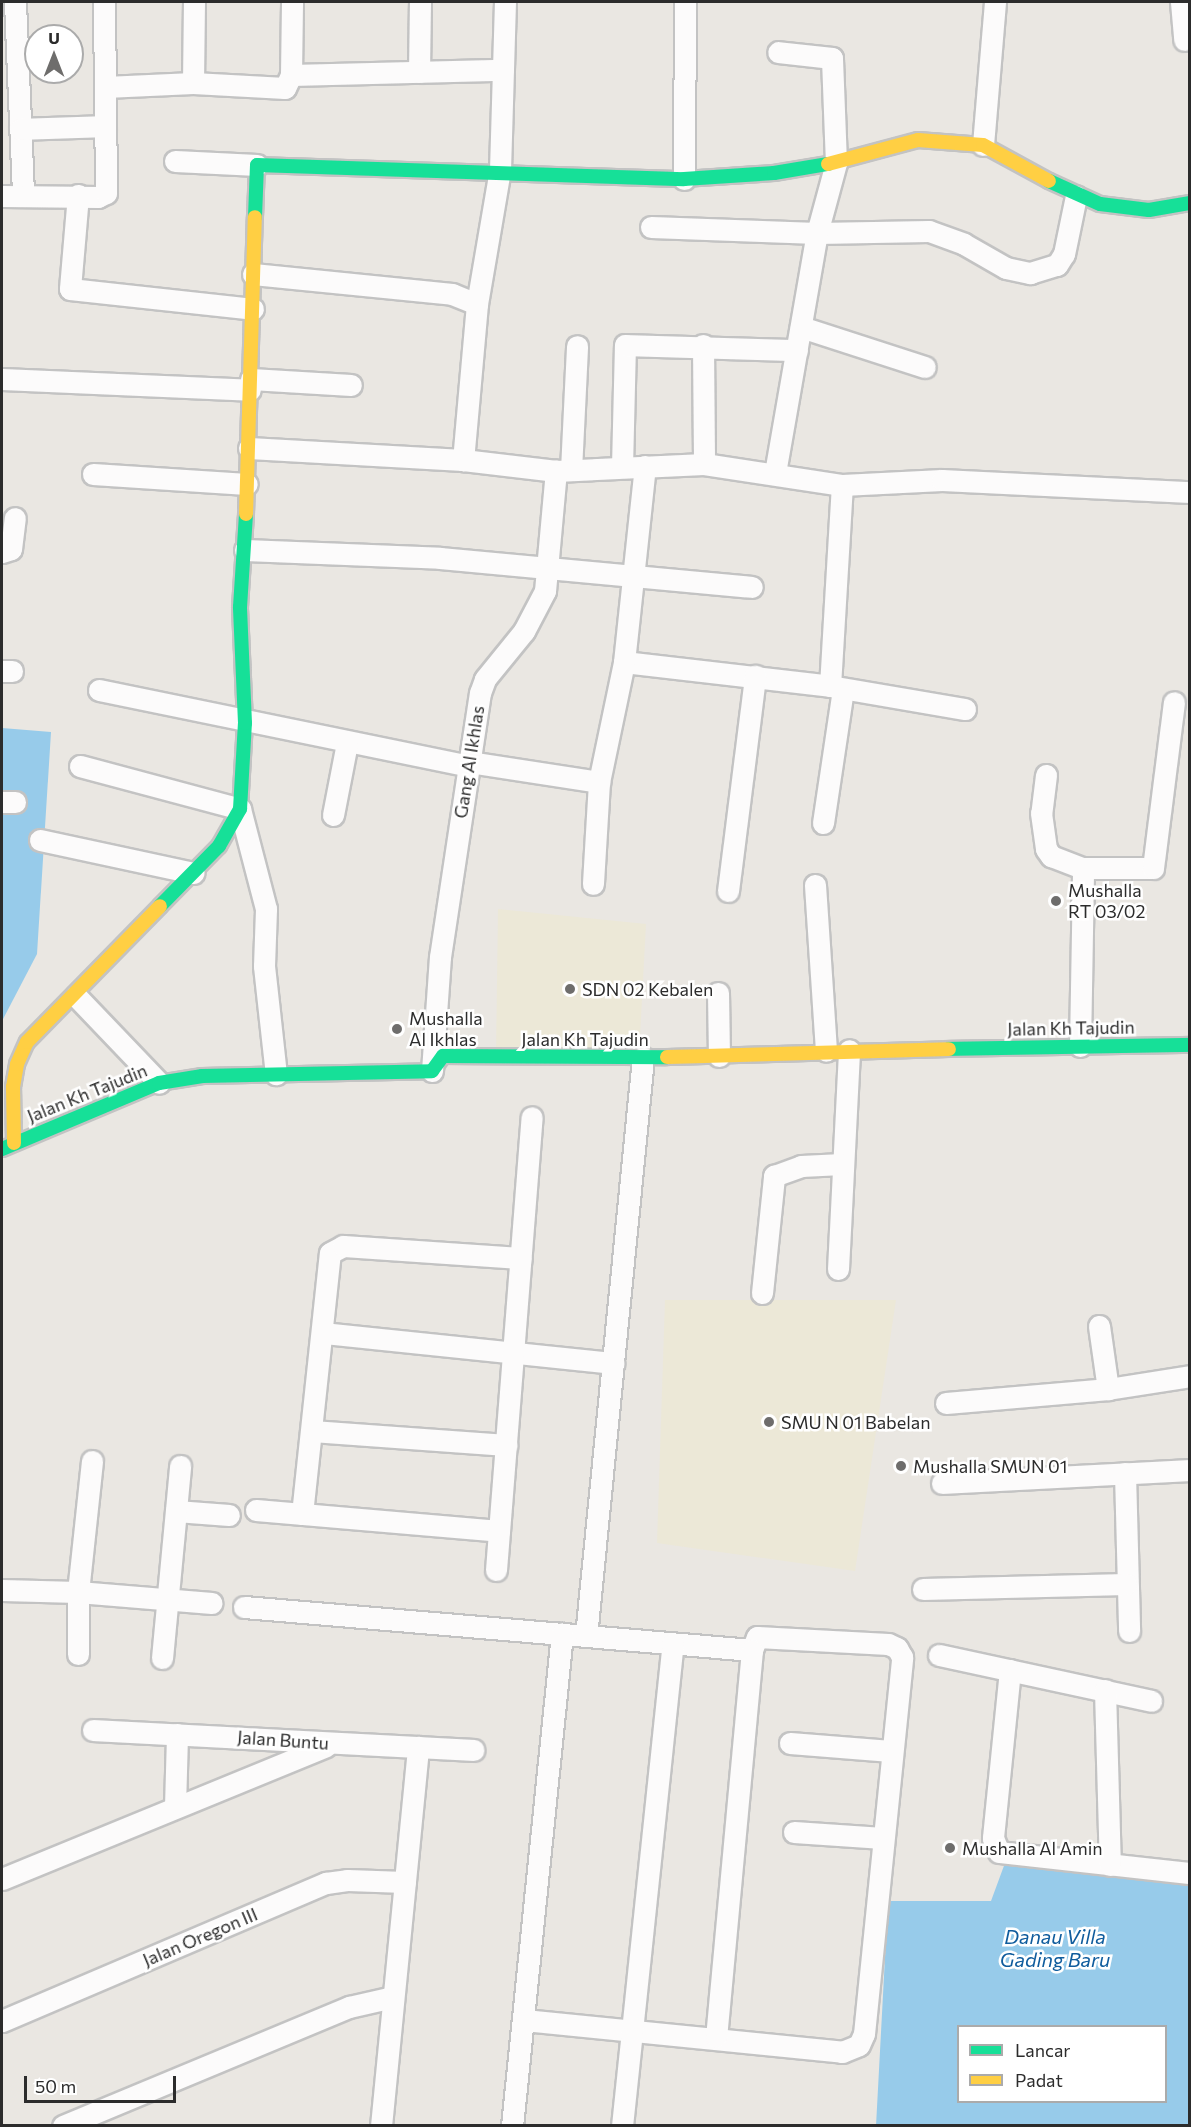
<!DOCTYPE html>
<html>
<head>
<meta charset="utf-8">
<style>
	body { margin:0 }
	#map { position:relative; width:1191px; height:2127px; overflow:hidden; background:#eae7e2; font-family:Commissioner,sans-serif }
	div>[style] { position:absolute }
	.education>* { inset:0; background:#ece8d7 }
	.water>* { inset:0; background:#97cbea }
	.roads { filter:drop-shadow(2px 0 #c3c3c3) drop-shadow(-2px 0 #c3c3c3) drop-shadow(0 2px #c3c3c3) drop-shadow(0 -2px #c3c3c3) }
	.street>* { height:21px; margin:-10.5px; padding:0 10.5px; transform-origin:10.5px; border-radius:10.5px; background:#fcfbfb }
	.fast>* { height:14px; margin:-7px; padding:0 7px; transform-origin:7px; border-radius:7px; background:#16e098 }
	.slow>* { height:14px; margin:-7px; padding:0 7px; transform-origin:7px; border-radius:7px; background:#ffcf43 }
	.dots>* { width:16px; height:16px; translate:-50% -50%; box-sizing:border-box; border:3px solid #fff; border-radius:50% }
	span { translate:-50% -50%; white-space:nowrap; text-align:center; line-height:1.15; -webkit-text-stroke:5px #fff; paint-order:stroke }
	.street-label { font-size:18px; color:#2c2c2c }
	.poi-label { font-size:18px; color:#2c2c2c }
	.left { translate:0 -50%; text-align:left }
	.water-label { font-size:20px; color:#0f5c9d; font-style:italic }
	.frame { position:absolute; inset:0; border:3px solid #2c2c2c; pointer-events:none }
	.legend { position:absolute; left:957px; top:2025px; width:210px; height:78px; box-sizing:border-box; background:#fff; border:2px solid #ababab; margin:0; padding:8px 10px; list-style:none; font-size:18px; color:#2c2c2c }
	.legend li { display:flex; align-items:center; gap:12px; height:30px }
	.legend b { width:30px; border:2px solid #ababab }
	.north { position:absolute; left:24px; top:24px; width:60px; height:60px; box-sizing:border-box; background:#fff; border:2px solid #ababab; border-radius:50%; rotate:0deg; font-size:16px; font-weight:700; line-height:24px; text-align:center; color:#2c2c2c }
	.north::after { content:''; display:block; margin:auto; width:21px; height:27px; background:#6e6d6c; clip-path:polygon(50% 0,100% 100%,50% 72%,0 100%) }
	.scale { position:absolute; left:24px; top:2076px; width:152px; height:27px; box-sizing:border-box; border:3px solid #2c2c2c; border-top:0; padding-left:8px; font-size:18px; line-height:21px; white-space:nowrap; color:#2c2c2c; -webkit-text-stroke:4px #fff; paint-order:stroke }
</style>
</head>
<body>
<div id="map">
	<div class="education">
		<i style="clip-path:polygon(498px 909px,646px 924px,639px 1055px,496px 1056px)"></i>
		<i style="clip-path:polygon(665px 1300px,896px 1300px,855px 1571px,657px 1543px)"></i>
	</div>
	<div class="water">
		<i style="clip-path:polygon(2px 728px,51px 732px,37px 954px,2px 1021px)"></i>
		<i style="clip-path:polygon(evenodd,1005px 1863px,1189px 1883px,1189px 2125px,876px 2126px,888px 1901px,991px 1901px,1005px 1863px,958px 2026px,1166px 2026px,1166px 2102px,958px 2102px,958px 2026px)"></i>
	</div>
	<div class="roads">
		<div class="street">
			<i style="left:15px;top:2px;width:194px;rotate:87.6deg"></i>
			<i style="left:1181px;top:2px;width:38px;rotate:85deg"></i>
			<i style="left:419px;top:72px;width:70px;rotate:-89.2deg"></i>
			<i style="left:291px;top:75px;width:212px;rotate:-1.4deg"></i>
			<i style="left:193px;top:83px;width:81px;rotate:-89.3deg"></i>
			<i style="left:105px;top:87px;width:88px;rotate:-2.6deg"></i>
			<i style="left:193px;top:83px;width:92px;rotate:3.1deg"></i>
			<i style="left:285px;top:88px;width:14px;rotate:-65deg"></i>
			<i style="left:291px;top:75px;width:73px;rotate:-89.2deg"></i>
			<i style="left:20px;top:129px;width:85px;rotate:-2deg"></i>
			<i style="left:983px;top:145px;width:144px;rotate:-85.2deg"></i>
			<i style="left:175px;top:161px;width:82px;rotate:2.8deg"></i>
			<i style="left:684px;top:179px;width:177px;rotate:-89.7deg"></i>
			<i style="left:78px;top:195px;width:94px;rotate:94.9deg"></i>
			<i style="left:70px;top:289px;width:184px;rotate:6.2deg"></i>
			<i style="left:2px;top:196px;width:96px;rotate:0.6deg"></i>
			<i style="left:98px;top:197px;width:9px;rotate:-27deg"></i>
			<i style="left:106px;top:193px;width:191px;rotate:-90.6deg"></i>
			<i style="left:651px;top:227px;width:166px;rotate:2.1deg"></i>
			<i style="left:817px;top:233px;width:112px;rotate:-1deg"></i>
			<i style="left:929px;top:231px;width:37px;rotate:20deg"></i>
			<i style="left:964px;top:244px;width:48px;rotate:29.7deg"></i>
			<i style="left:1006px;top:268px;width:25px;rotate:12deg"></i>
			<i style="left:1030px;top:273px;width:28px;rotate:-17deg"></i>
			<i style="left:1057px;top:265px;width:13px;rotate:-58deg"></i>
			<i style="left:1064px;top:254px;width:59px;rotate:-78.3deg"></i>
			<i style="left:253px;top:274px;width:200px;rotate:5.7deg"></i>
			<i style="left:452px;top:294px;width:27px;rotate:22deg"></i>
			<i style="left:477px;top:304px;width:157px;rotate:95.1deg"></i>
			<i style="left:477px;top:304px;width:136px;rotate:-80.3deg"></i>
			<i style="left:500px;top:170px;width:168px;rotate:-88.3deg"></i>
			<i style="left:801px;top:327px;width:130px;rotate:17.9deg"></i>
			<i style="left:703px;top:345px;width:119px;rotate:89.5deg"></i>
			<i style="left:2px;top:379px;width:248px;rotate:2.5deg"></i>
			<i style="left:251px;top:379px;width:100px;rotate:3.4deg"></i>
			<i style="left:249px;top:448px;width:214px;rotate:3.2deg"></i>
			<i style="left:463px;top:460px;width:94px;rotate:6.7deg"></i>
			<i style="left:556px;top:471px;width:148px;rotate:-2.7deg"></i>
			<i style="left:704px;top:464px;width:140px;rotate:8.7deg"></i>
			<i style="left:842px;top:485px;width:100px;rotate:-2.9deg"></i>
			<i style="left:942px;top:480px;width:248px;rotate:2.8deg"></i>
			<i style="left:622px;top:467px;width:122px;rotate:-88.6deg"></i>
			<i style="left:625px;top:345px;width:172px;rotate:1.7deg"></i>
			<i style="left:571px;top:470px;width:124px;rotate:-87.2deg"></i>
			<i style="left:775px;top:473px;width:244px;rotate:-80.1deg"></i>
			<i style="left:817px;top:233px;width:73px;rotate:-74.8deg"></i>
			<i style="left:836px;top:163px;width:105px;rotate:-92.2deg"></i>
			<i style="left:832px;top:58px;width:54px;rotate:-173.7deg"></i>
			<i style="left:93px;top:474px;width:154px;rotate:3.7deg"></i>
			<i style="left:245px;top:550px;width:195px;rotate:2.3deg"></i>
			<i style="left:440px;top:558px;width:313px;rotate:5.3deg"></i>
			<i style="left:2px;top:552px;width:9px;rotate:-18deg"></i>
			<i style="left:11px;top:549px;width:31px;rotate:-83deg"></i>
			<i style="left:624px;top:662px;width:207px;rotate:6.6deg"></i>
			<i style="left:830px;top:686px;width:137px;rotate:9.7deg"></i>
			<i style="left:2px;top:671px;width:10px"></i>
			<i style="left:830px;top:686px;width:201px;rotate:-86.6deg"></i>
			<i style="left:99px;top:690px;width:377px;rotate:11.6deg"></i>
			<i style="left:469px;top:762px;width:132px;rotate:8.7deg"></i>
			<i style="left:599px;top:782px;width:102px;rotate:93.4deg"></i>
			<i style="left:80px;top:766px;width:166px;rotate:15deg"></i>
			<i style="left:240px;top:809px;width:103px;rotate:75.4deg"></i>
			<i style="left:266px;top:909px;width:57px;rotate:92deg"></i>
			<i style="left:264px;top:966px;width:109px;rotate:83.7deg"></i>
			<i style="left:1046px;top:775px;width:38px;rotate:97deg"></i>
			<i style="left:1041px;top:813px;width:36px;rotate:82deg"></i>
			<i style="left:1046px;top:849px;width:9px;rotate:54deg"></i>
			<i style="left:1051px;top:856px;width:34px;rotate:21deg"></i>
			<i style="left:599px;top:782px;width:123px;rotate:-78.2deg"></i>
			<i style="left:624px;top:662px;width:197px;rotate:-83.9deg"></i>
			<i style="left:2px;top:802px;width:13px"></i>
			<i style="left:333px;top:815px;width:73px;rotate:-79deg"></i>
			<i style="left:823px;top:823px;width:135px;rotate:-81.5deg"></i>
			<i style="left:40px;top:840px;width:157px;rotate:12.1deg"></i>
			<i style="left:815px;top:885px;width:166px;rotate:86.2deg"></i>
			<i style="left:728px;top:891px;width:217px;rotate:-82.8deg"></i>
			<i style="left:718px;top:993px;width:63px;rotate:89.1deg"></i>
			<i style="left:76px;top:996px;width:120px;rotate:46.3deg"></i>
			<i style="left:1080px;top:1046px;width:178px;rotate:-89deg"></i>
			<i style="left:1083px;top:868px;width:70px"></i>
			<i style="left:1153px;top:868px;width:167px;rotate:-82.8deg"></i>
			<i style="left:432px;top:1071px;width:114px;rotate:-86deg"></i>
			<i style="left:440px;top:957px;width:267px;rotate:-81.4deg"></i>
			<i style="left:480px;top:693px;width:15px;rotate:-70deg"></i>
			<i style="left:485px;top:679px;width:62px;rotate:-50.9deg"></i>
			<i style="left:524px;top:631px;width:45px;rotate:-62.3deg"></i>
			<i style="left:545px;top:591px;width:121px;rotate:-84.8deg"></i>
			<i style="left:838px;top:1269px;width:219px;rotate:-87.1deg"></i>
			<i style="left:762px;top:1293px;width:118px;rotate:-84.1deg"></i>
			<i style="left:774px;top:1176px;width:29px;rotate:-20deg"></i>
			<i style="left:801px;top:1166px;width:41px;rotate:-2.8deg"></i>
			<i style="left:1099px;top:1326px;width:64px;rotate:81.9deg"></i>
			<i style="left:323px;top:1333px;width:292px;rotate:5.9deg"></i>
			<i style="left:946px;top:1403px;width:163px;rotate:-4.9deg"></i>
			<i style="left:1108px;top:1389px;width:83px;rotate:-9deg"></i>
			<i style="left:312px;top:1431px;width:195px;rotate:4.1deg"></i>
			<i style="left:92px;top:1461px;width:132px;rotate:96.1deg"></i>
			<i style="left:78px;top:1592px;width:134px;rotate:4.7deg"></i>
			<i style="left:1125px;top:1473px;width:158px;rotate:88.5deg"></i>
			<i style="left:942px;top:1483px;width:248px;rotate:-3deg"></i>
			<i style="left:256px;top:1510px;width:244px;rotate:4.9deg"></i>
			<i style="left:176px;top:1511px;width:53px;rotate:4.3deg"></i>
			<i style="left:302px;top:1514px;width:262px;rotate:-83.9deg"></i>
			<i style="left:330px;top:1253px;width:15px;rotate:-28deg"></i>
			<i style="left:343px;top:1246px;width:178px;rotate:3.9deg"></i>
			<i style="left:496px;top:1570px;width:454px;rotate:-85.5deg"></i>
			<i style="left:923px;top:1589px;width:203px;rotate:-1.4deg"></i>
			<i style="left:2px;top:1590px;width:76px;rotate:1.5deg"></i>
			<i style="left:78px;top:1592px;width:62px;rotate:90deg"></i>
			<i style="left:244px;top:1607px;width:510px;rotate:4.84deg"></i>
			<i style="left:586px;top:1636px;width:581px;rotate:-84.37deg"></i>
			<i style="left:939px;top:1655px;width:217px;rotate:12.2deg"></i>
			<i style="left:162px;top:1658px;width:193px;rotate:-84.6deg"></i>
			<i style="left:1010px;top:1670px;width:169px;rotate:95.8deg"></i>
			<i style="left:993px;top:1838px;width:15px;rotate:67deg"></i>
			<i style="left:999px;top:1852px;width:192px;rotate:6.3deg"></i>
			<i style="left:1105px;top:1690px;width:175px;rotate:88.4deg"></i>
			<i style="left:93px;top:1730px;width:381px;rotate:3deg"></i>
			<i style="left:790px;top:1743px;width:101px;rotate:4.5deg"></i>
			<i style="left:175px;top:1807px;width:73px;rotate:-88.4deg"></i>
			<i style="left:794px;top:1832px;width:89px;rotate:3.9deg"></i>
			<i style="left:2px;top:1879px;width:350px;rotate:-22.3deg"></i>
			<i style="left:524px;top:2020px;width:320px;rotate:5.7deg"></i>
			<i style="left:842px;top:2052px;width:18px;rotate:-22deg"></i>
			<i style="left:859px;top:2045px;width:12px;rotate:-66deg"></i>
			<i style="left:864px;top:2034px;width:379px;rotate:-84.2deg"></i>
			<i style="left:902px;top:1657px;width:10px;rotate:-119deg"></i>
			<i style="left:897px;top:1648px;width:10px;rotate:-156deg"></i>
			<i style="left:888px;top:1644px;width:131px;rotate:-176.9deg"></i>
			<i style="left:757px;top:1637px;width:14px;rotate:111deg"></i>
			<i style="left:752px;top:1650px;width:388px;rotate:95.3deg"></i>
			<i style="left:2px;top:2021px;width:352px;rotate:-23.1deg"></i>
			<i style="left:326px;top:1883px;width:21px;rotate:-8deg"></i>
			<i style="left:347px;top:1880px;width:58px;rotate:2deg"></i>
			<i style="left:63px;top:2126px;width:310px;rotate:-22.6deg"></i>
			<i style="left:349px;top:2007px;width:45px;rotate:-12.8deg"></i>
			<i style="left:381px;top:2126px;width:381px;rotate:-84.4deg"></i>
			<i style="left:512px;top:2126px;width:495px;rotate:-84.2deg"></i>
			<i style="left:622px;top:2126px;width:485px;rotate:-84deg"></i>
		</div>
		<div class="fast">
			<i style="left:1049px;top:181px;width:56px;rotate:24.3deg"></i>
			<i style="left:1100px;top:204px;width:49px;rotate:7deg"></i>
			<i style="left:1149px;top:210px;width:42px;rotate:-9.7deg"></i>
			<i style="left:255px;top:217px;width:52px;rotate:-87.8deg"></i>
			<i style="left:257px;top:165px;width:427px;rotate:1.9deg"></i>
			<i style="left:684px;top:179px;width:90px;rotate:-3.8deg"></i>
			<i style="left:774px;top:173px;width:55px;rotate:-9.5deg"></i>
			<i style="left:160px;top:906px;width:84px;rotate:-45.5deg"></i>
			<i style="left:219px;top:846px;width:43px;rotate:-60.4deg"></i>
			<i style="left:240px;top:809px;width:86px;rotate:-86.7deg"></i>
			<i style="left:245px;top:723px;width:116px;rotate:-92.5deg"></i>
			<i style="left:240px;top:607px;width:93px;rotate:-86.3deg"></i>
			<i style="left:949px;top:1049px;width:241px;rotate:-1deg"></i>
			<i style="left:2px;top:1149px;width:170px;rotate:-22.8deg"></i>
			<i style="left:159px;top:1083px;width:44px;rotate:-9.2deg"></i>
			<i style="left:202px;top:1076px;width:230px;rotate:-1.2deg"></i>
			<i style="left:432px;top:1071px;width:19px;rotate:-54deg"></i>
			<i style="left:443px;top:1056px;width:224px;rotate:0.3deg"></i>
		</div>
		<div class="slow">
			<i style="left:828px;top:164px;width:93px;rotate:-14.9deg"></i>
			<i style="left:918px;top:140px;width:65px;rotate:4.4deg"></i>
			<i style="left:983px;top:145px;width:75px;rotate:28.6deg"></i>
			<i style="left:246px;top:514px;width:297px;rotate:-88.3deg"></i>
			<i style="left:667px;top:1057px;width:282px;rotate:-1.6deg"></i>
			<i style="left:14px;top:1143px;width:56px;rotate:-91deg"></i>
			<i style="left:13px;top:1087px;width:23px;rotate:-80deg"></i>
			<i style="left:17px;top:1064px;width:24px;rotate:-66deg"></i>
			<i style="left:27px;top:1042px;width:190px;rotate:-45.6deg"></i>
		</div>
	</div>
	<div class="dots">
		<i style="left:1056px;top:901px;background:#6e6d6c"></i>
		<i style="left:570px;top:989px;background:#6e6d6c"></i>
		<i style="left:397px;top:1029px;background:#6e6d6c"></i>
		<i style="left:769px;top:1422px;background:#6e6d6c"></i>
		<i style="left:901px;top:1466px;background:#6e6d6c"></i>
		<i style="left:950px;top:1848px;background:#6e6d6c"></i>
	</div>
	<div class="street-label">
		<span style="left:469px;top:762px;rotate:-81deg">Gang Al Ikhlas</span>
		<span style="left:1071px;top:1028px;rotate:-1deg">Jalan Kh Tajudin</span>
		<span style="left:585px;top:1039px">Jalan Kh Tajudin</span>
		<span style="left:87px;top:1093px;rotate:-22deg">Jalan Kh Tajudin</span>
		<span style="left:283px;top:1740px;rotate:4deg">Jalan Buntu</span>
		<span style="left:200px;top:1937px;rotate:-23deg">Jalan Oregon III</span>
	</div>
	<div class="poi-label">
		<span class="left" style="left:1068px;top:901px">Mushalla<br>RT 03/02</span>
		<span class="left" style="left:582px;top:989px">SDN 02 Kebalen</span>
		<span class="left" style="left:409px;top:1029px">Mushalla<br>Al Ikhlas</span>
		<span class="left" style="left:781px;top:1422px">SMU N 01 Babelan</span>
		<span class="left" style="left:913px;top:1466px">Mushalla SMUN 01</span>
		<span class="left" style="left:962px;top:1848px">Mushalla Al Amin</span>
	</div>
	<div class="water-label">
		<span style="left:1055px;top:1948px">Danau Villa<br>Gading Baru</span>
	</div>
	<div class="frame"></div>
	<ul class="legend">
	<li><b style="height:8px;background:#16e098"></b>Lancar</li>
	<li><b style="height:8px;background:#ffcf43"></b>Padat</li>
	</ul>
	<div class="north">U</div>
	<div class="scale">50 m</div>
</div>
</body>
</html>
